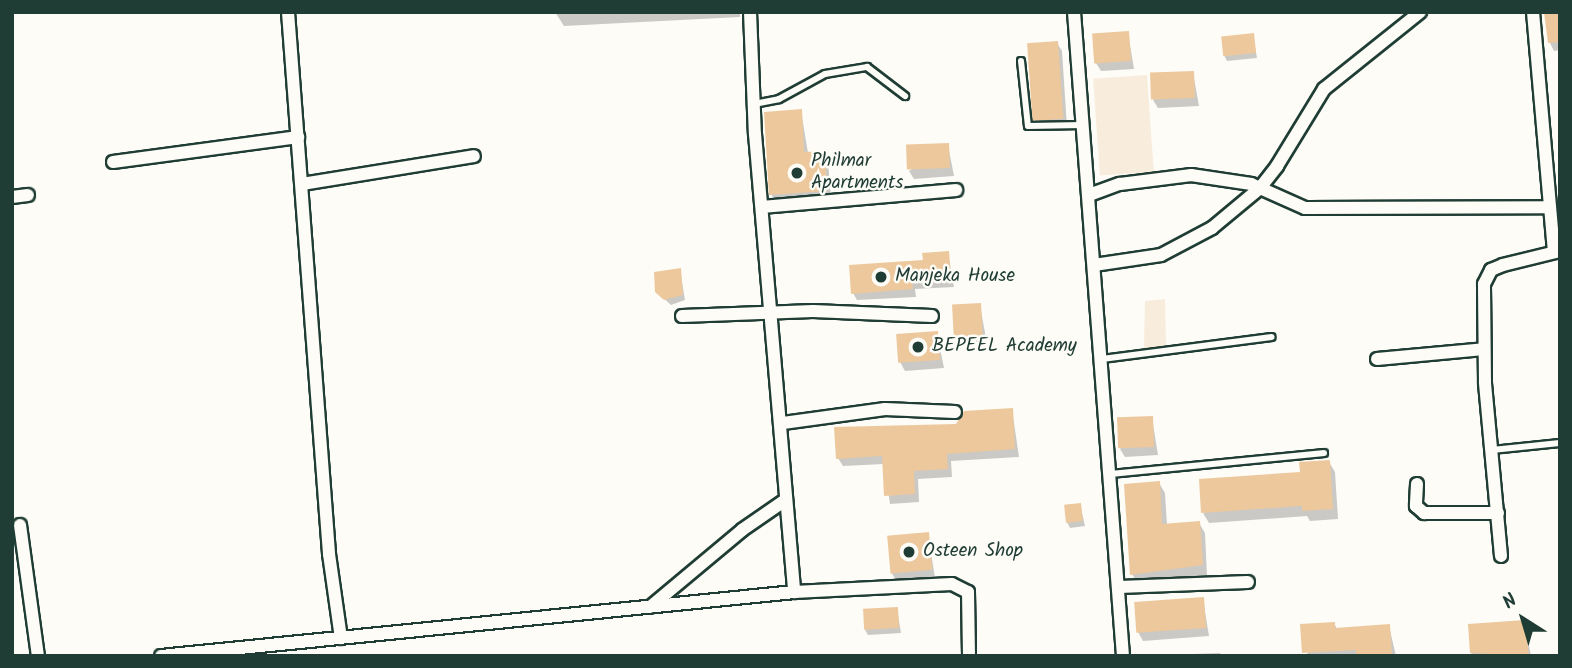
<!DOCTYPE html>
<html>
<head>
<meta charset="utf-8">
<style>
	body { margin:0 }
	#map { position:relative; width:1572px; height:668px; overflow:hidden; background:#fdfcf7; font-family:Kalam,sans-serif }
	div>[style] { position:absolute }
	.built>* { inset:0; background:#f8ecdc; transform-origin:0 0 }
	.shadow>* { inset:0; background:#0003 }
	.building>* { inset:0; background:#edc89d; transform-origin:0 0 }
	.roads { filter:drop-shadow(2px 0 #1f3d34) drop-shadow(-2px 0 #1f3d34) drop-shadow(0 2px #1f3d34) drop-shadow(0 -2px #1f3d34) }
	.service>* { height:6px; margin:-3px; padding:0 3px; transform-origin:3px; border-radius:3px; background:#fdfcf7 }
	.minor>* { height:12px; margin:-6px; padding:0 6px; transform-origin:6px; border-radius:6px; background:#fdfcf7 }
	.dots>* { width:19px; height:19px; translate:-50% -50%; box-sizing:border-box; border:4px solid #fdfcf7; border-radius:50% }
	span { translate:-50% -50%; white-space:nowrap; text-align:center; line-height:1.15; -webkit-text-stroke:5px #fdfcf7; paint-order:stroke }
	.poi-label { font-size:19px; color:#1f3d34 }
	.left { translate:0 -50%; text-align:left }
	.frame { position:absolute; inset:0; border:14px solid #1f3d34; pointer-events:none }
	.north { position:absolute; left:1488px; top:584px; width:70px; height:70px; -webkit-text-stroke:5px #fdfcf7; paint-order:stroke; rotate:323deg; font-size:19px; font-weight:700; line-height:28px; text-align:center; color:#1f3d34 }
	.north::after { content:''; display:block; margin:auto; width:24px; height:32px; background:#1f3d34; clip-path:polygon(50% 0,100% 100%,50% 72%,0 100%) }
</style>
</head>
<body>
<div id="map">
	<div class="built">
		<i style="left:1147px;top:75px;width:97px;height:54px;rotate:86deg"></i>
		<i style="clip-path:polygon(1165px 299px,1166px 346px,1144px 349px,1145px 301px)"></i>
	</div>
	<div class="shadow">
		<i style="clip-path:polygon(555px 12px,740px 12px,740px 17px,564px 26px)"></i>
		<i style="clip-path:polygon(1546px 12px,1560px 12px,1560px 50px,1554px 51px,1550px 43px)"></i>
		<i style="clip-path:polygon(1128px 33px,1134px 69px,1101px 71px,1096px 63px)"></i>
		<i style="clip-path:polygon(1253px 35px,1257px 58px,1227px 61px,1224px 55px)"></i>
		<i style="clip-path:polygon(1057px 43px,1062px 51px,1067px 127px,1040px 128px,1035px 120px)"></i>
		<i style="clip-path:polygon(1193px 73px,1199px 106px,1158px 108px,1153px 100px)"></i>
		<i style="clip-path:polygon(801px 111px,808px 153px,824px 152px,828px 161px,831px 199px,776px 202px,771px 194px)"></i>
		<i style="clip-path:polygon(948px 145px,954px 176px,914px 179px,909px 171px)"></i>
		<i style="clip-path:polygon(948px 253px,954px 287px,915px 289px,916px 297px,857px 300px,853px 293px)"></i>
		<i style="clip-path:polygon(680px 270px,685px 300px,671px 305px,657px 292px)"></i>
		<i style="clip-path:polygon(980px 305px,987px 344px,960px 346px,955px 337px)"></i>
		<i style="clip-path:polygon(937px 333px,944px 368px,905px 371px,900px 362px)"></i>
		<i style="clip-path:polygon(1012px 409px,1019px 457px,951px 461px,952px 477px,918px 479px,919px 502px,890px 504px,884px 464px,843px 466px,838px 458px)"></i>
		<i style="clip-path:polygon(1152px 418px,1158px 455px,1125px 457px,1120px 449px)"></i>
		<i style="clip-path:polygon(1329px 462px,1335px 472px,1338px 519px,1310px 521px,1307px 516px,1209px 523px,1203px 513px)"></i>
		<i style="clip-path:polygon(1159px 483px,1165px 493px,1167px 525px,1199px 523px,1205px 533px,1207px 575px,1138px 584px,1132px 574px)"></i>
		<i style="clip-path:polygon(1080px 504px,1085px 526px,1070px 528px,1067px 522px)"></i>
		<i style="clip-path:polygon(928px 533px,935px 578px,896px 580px,891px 572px)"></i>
		<i style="clip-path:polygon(1203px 599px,1209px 636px,1143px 641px,1138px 632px)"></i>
		<i style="clip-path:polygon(897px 609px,901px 633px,868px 635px,865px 630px)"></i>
		<i style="clip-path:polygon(1524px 622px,1531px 656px,1473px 656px,1471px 653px)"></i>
		<i style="clip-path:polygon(1334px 623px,1337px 629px,1389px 626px,1396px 656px,1305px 656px)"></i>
		<i style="clip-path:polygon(1220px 653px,1222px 656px,1192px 656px,1192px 654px)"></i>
	</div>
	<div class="building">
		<i style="clip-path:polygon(1544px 12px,1560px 12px,1560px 42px,1548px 43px)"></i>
		<i style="left:1129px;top:31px;width:30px;height:37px;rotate:86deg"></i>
		<i style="left:1254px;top:33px;width:20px;height:33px;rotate:84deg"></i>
		<i style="left:1058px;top:41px;width:78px;height:31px;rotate:86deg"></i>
		<i style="left:1194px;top:71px;width:27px;height:44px;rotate:88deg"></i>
		<i style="clip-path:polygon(802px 109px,804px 152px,825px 151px,827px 191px,769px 195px,764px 112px)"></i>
		<i style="left:949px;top:143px;width:25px;height:43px;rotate:88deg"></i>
		<i style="clip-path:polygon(949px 251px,951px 280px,912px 282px,913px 289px,851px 294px,849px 265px,923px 260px,922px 253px)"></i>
		<i style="clip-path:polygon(681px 268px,683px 295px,664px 300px,655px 292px,654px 272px)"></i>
		<i style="left:981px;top:303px;width:33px;height:29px;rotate:87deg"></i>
		<i style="left:938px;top:331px;width:29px;height:42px;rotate:86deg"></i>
		<i style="clip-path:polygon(1013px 408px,1015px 449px,947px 454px,948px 469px,914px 471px,915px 494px,884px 496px,882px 456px,836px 459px,834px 427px,956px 424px,964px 411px)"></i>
		<i style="left:1153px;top:416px;width:31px;height:36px;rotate:88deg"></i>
		<i style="clip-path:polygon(1330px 460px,1333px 509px,1302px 511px,1302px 506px,1201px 513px,1199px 479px,1300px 472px,1299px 462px)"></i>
		<i style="clip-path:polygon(1160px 481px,1162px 524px,1200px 521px,1203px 565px,1130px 575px,1124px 484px)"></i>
		<i style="left:1081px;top:503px;width:18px;height:17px;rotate:84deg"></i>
		<i style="left:929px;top:532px;width:38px;height:42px;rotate:85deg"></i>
		<i style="left:1204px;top:597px;width:31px;height:70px;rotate:86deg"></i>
		<i style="left:898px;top:607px;width:21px;height:35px;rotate:87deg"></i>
		<i style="clip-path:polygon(1525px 620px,1529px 656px,1470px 653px,1468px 624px)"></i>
		<i style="clip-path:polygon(1335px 622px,1335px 628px,1390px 624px,1392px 656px,1356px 656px,1356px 650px,1302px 653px,1300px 624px)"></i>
	</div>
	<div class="roads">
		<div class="service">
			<i style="left:1021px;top:61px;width:65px;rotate:83.9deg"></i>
			<i style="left:1028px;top:126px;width:55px;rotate:-1deg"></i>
			<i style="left:754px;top:104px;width:25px;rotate:-11deg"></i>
			<i style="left:779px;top:99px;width:52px;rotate:-28.5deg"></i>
			<i style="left:825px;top:74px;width:43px;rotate:-9.5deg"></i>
			<i style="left:867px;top:67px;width:48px;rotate:37.3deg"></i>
			<i style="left:1102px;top:359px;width:171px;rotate:-7.4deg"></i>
			<i style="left:1492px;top:450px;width:68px;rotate:-5.9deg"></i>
			<i style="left:1111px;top:474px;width:214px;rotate:-5.6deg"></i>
		</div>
		<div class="minor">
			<i style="left:288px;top:12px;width:544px;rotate:85.67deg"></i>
			<i style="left:329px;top:554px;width:85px;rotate:81.9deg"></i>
			<i style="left:750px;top:12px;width:122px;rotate:87.7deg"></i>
			<i style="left:755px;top:134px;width:460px;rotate:85.1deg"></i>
			<i style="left:1074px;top:12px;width:646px;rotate:85.65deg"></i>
			<i style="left:1533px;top:12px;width:241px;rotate:85deg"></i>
			<i style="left:113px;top:162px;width:187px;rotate:-7.7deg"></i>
			<i style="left:302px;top:184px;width:174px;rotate:-9.2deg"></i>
			<i style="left:1089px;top:195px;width:33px;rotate:-20deg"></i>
			<i style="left:1120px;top:184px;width:72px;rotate:-7.2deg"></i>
			<i style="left:1191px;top:175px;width:61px;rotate:8.5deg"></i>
			<i style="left:1251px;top:184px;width:59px;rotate:24deg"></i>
			<i style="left:1305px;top:208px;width:245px;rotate:-0.2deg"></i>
			<i style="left:12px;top:197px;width:16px;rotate:-7deg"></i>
			<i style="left:762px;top:207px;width:195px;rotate:-5deg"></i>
			<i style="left:1094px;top:265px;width:68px;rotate:-8.5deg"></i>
			<i style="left:1161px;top:255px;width:58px;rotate:-27.9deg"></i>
			<i style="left:1212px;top:228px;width:62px;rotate:-39.8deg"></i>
			<i style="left:1260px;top:188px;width:28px;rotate:-52deg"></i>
			<i style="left:1277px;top:166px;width:90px;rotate:-58.6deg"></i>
			<i style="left:1324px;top:89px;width:123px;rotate:-38.7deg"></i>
			<i style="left:682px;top:316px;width:131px;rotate:-2.2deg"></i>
			<i style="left:813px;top:311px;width:119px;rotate:2.4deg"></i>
			<i style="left:1377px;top:359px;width:107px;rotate:-5.3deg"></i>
			<i style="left:783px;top:423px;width:103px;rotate:-7.8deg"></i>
			<i style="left:885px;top:409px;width:70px;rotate:2.5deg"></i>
			<i style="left:1417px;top:484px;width:22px;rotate:93deg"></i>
			<i style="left:1416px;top:506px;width:11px;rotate:41deg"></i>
			<i style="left:1424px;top:513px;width:74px"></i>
			<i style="left:20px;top:525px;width:132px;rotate:82.2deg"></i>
			<i style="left:1501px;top:556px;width:175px;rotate:-95.3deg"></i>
			<i style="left:1485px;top:382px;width:98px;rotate:-90.6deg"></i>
			<i style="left:1484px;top:284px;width:16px;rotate:-63deg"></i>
			<i style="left:1491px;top:270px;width:13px;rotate:-23deg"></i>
			<i style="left:1503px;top:265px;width:59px;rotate:-13.8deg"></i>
			<i style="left:1119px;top:587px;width:129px;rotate:-2.2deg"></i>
			<i style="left:650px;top:607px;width:120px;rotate:-39.9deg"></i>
			<i style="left:742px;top:530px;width:51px;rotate:-34.6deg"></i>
			<i style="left:161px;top:656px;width:636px;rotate:-5.77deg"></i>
			<i style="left:794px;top:592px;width:158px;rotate:-2.9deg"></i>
			<i style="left:952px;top:584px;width:18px;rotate:27deg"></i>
			<i style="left:968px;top:592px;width:64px;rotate:89.1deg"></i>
		</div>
	</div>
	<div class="dots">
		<i style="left:797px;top:173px;background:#1f3d34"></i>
		<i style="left:881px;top:277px;background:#1f3d34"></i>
		<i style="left:918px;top:347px;background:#1f3d34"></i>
		<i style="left:909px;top:552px;background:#1f3d34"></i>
	</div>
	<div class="poi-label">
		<span class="left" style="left:811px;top:173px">Philmar<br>Apartments</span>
		<span class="left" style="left:895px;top:277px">Manjeka House</span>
		<span class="left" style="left:932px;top:347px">BEPEEL Academy</span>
		<span class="left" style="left:923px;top:552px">Osteen Shop</span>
	</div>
	<div class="frame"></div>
	<div class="north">N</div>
</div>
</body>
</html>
